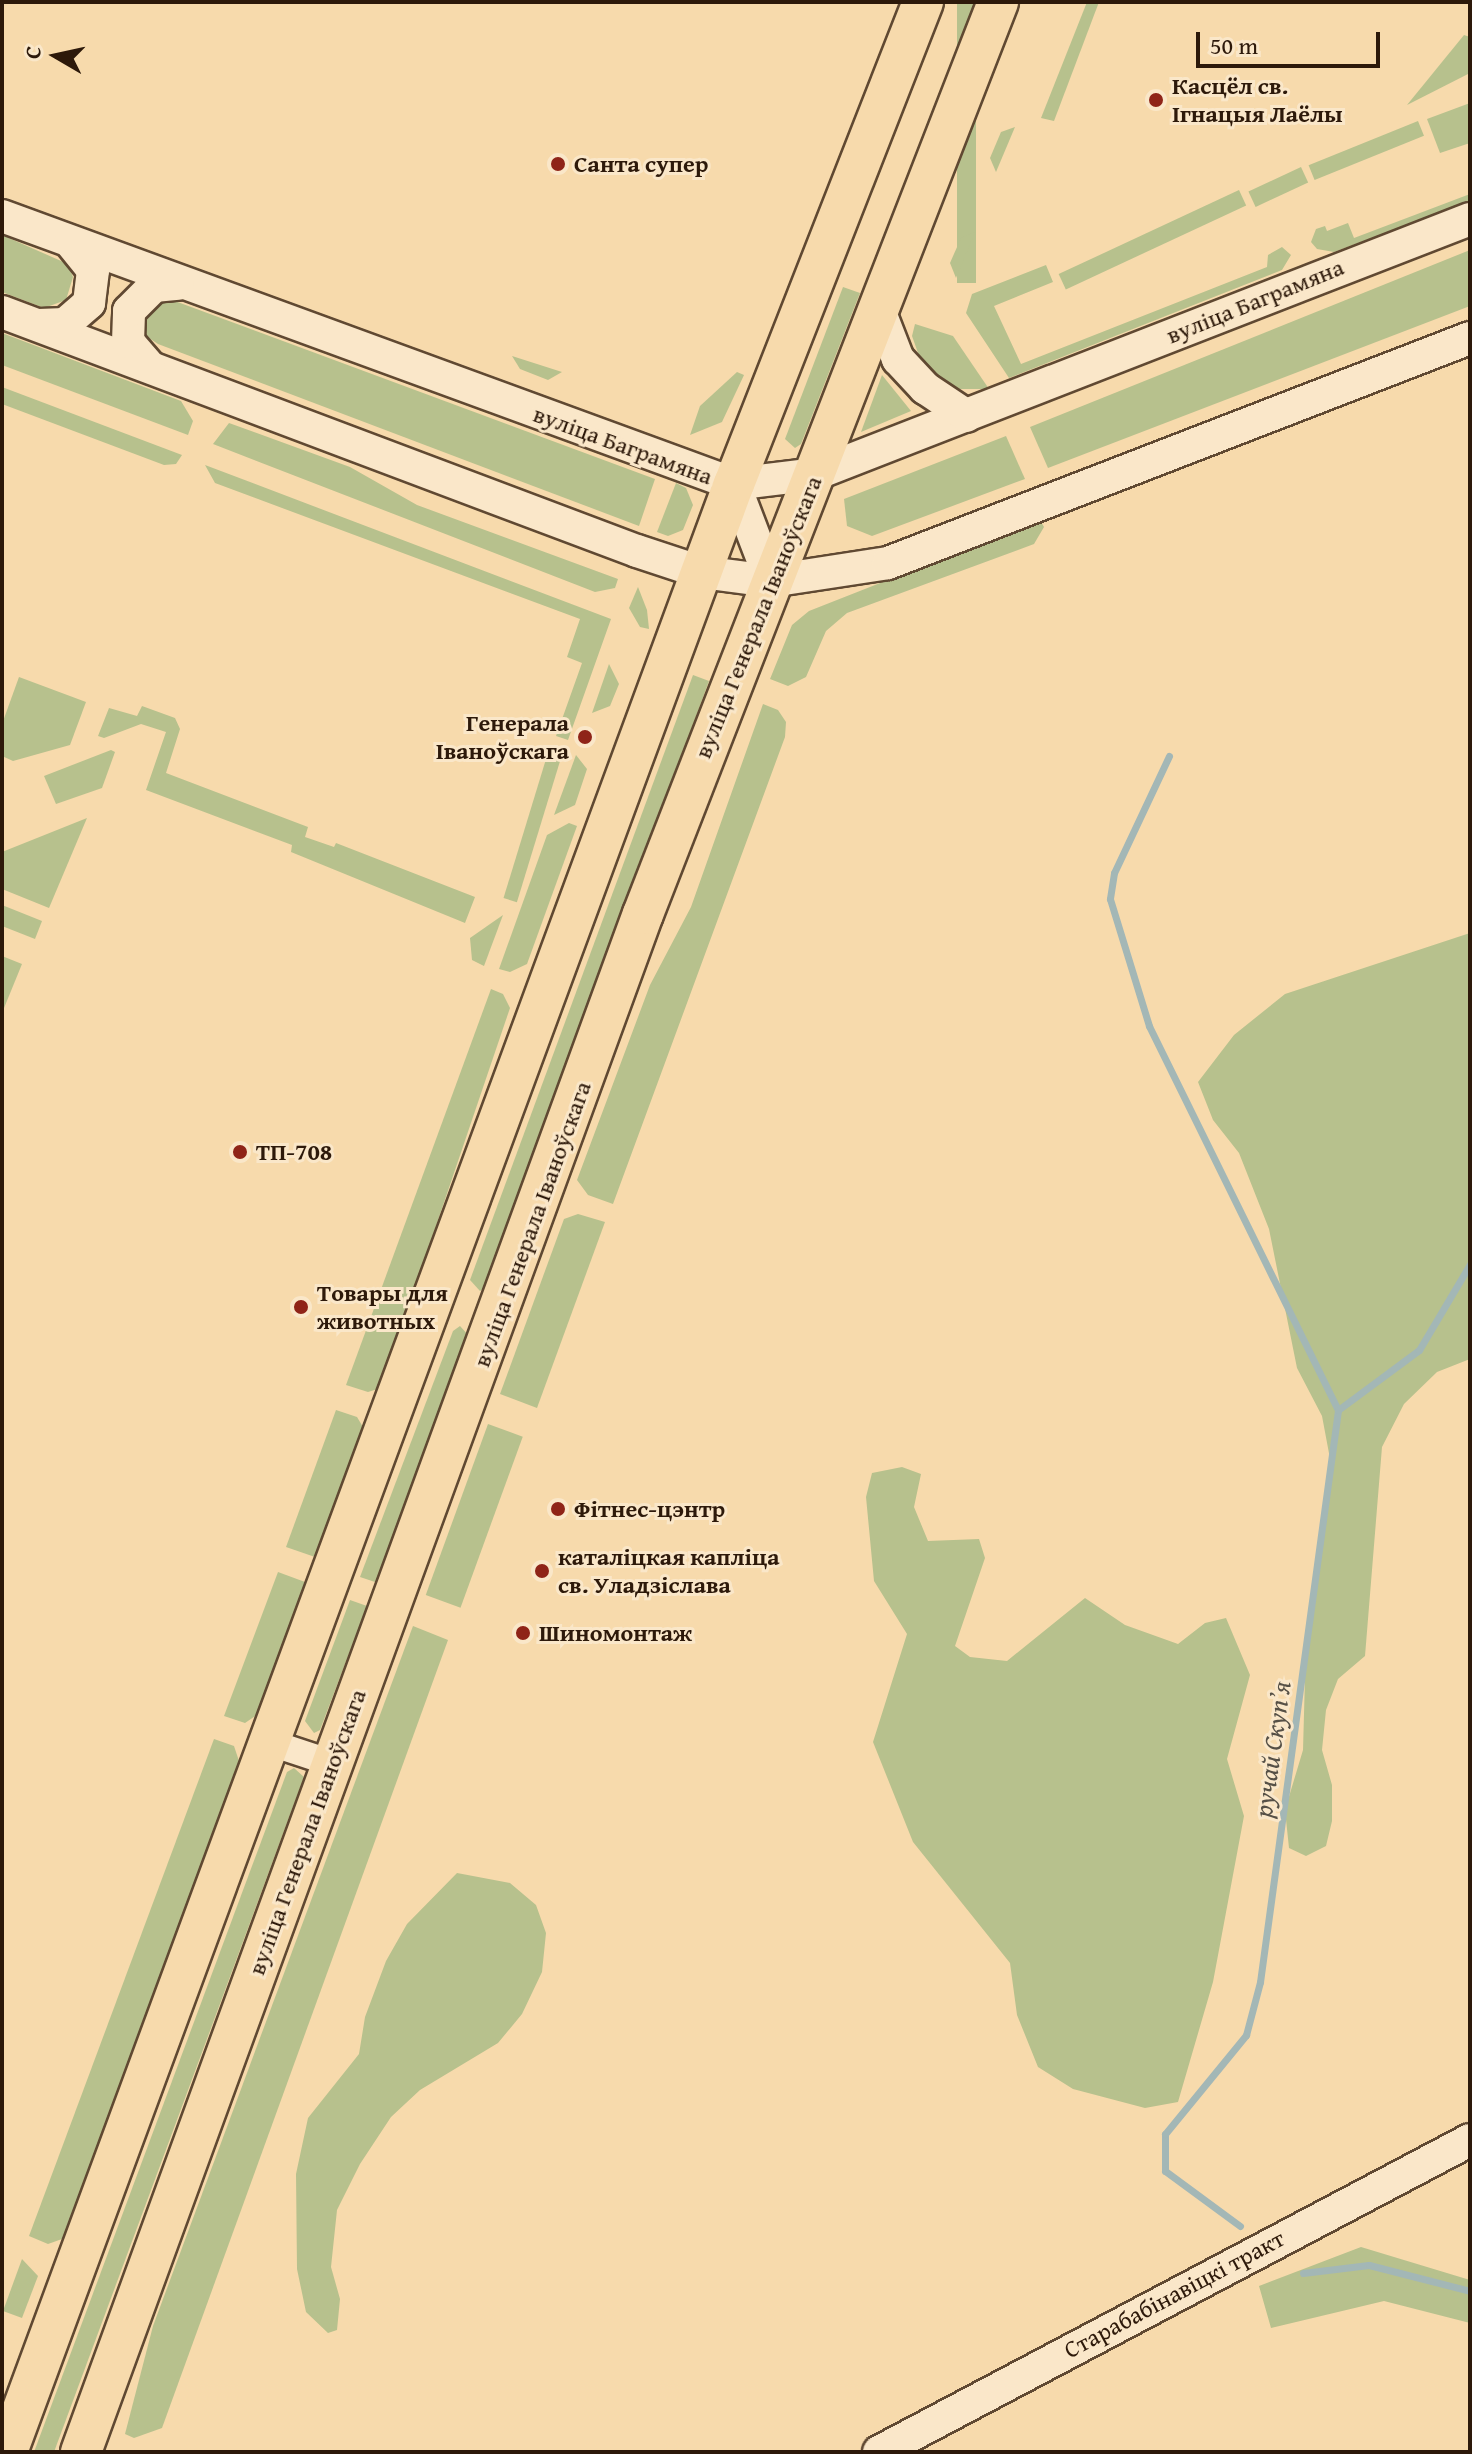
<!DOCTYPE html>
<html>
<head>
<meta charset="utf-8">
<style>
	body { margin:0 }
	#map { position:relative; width:1472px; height:2454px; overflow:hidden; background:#f7daac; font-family:"Gentium Book Plus",serif }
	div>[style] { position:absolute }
	.green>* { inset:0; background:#b7c18d; transform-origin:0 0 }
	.stream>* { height:7px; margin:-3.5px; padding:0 3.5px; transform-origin:3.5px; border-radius:3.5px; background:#a3b7b6 }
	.roads { filter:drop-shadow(2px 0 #604932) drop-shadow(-2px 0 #604932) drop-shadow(0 2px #604932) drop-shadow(0 -2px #604932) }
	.minor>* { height:26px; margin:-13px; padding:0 13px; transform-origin:13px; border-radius:13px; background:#fae7c9 }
	.tertiary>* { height:32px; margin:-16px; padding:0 16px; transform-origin:16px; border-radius:16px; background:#fae7c9 }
	.primary>* { height:40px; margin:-20px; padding:0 20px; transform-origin:20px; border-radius:20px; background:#f7daac }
	.dots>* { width:22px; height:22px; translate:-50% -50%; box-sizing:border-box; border:4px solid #fae7c9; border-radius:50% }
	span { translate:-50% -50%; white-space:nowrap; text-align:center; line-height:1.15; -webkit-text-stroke:6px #fae7c9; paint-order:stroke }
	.poi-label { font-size:24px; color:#2d190a; font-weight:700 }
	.left { translate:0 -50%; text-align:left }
	.right { translate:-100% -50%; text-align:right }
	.street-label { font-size:24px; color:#2d190a }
	.water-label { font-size:26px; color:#565046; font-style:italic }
	.frame { position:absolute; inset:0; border:4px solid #2d190a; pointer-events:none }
	.north { position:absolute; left:16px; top:16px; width:80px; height:80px; -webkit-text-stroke:6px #fae7c9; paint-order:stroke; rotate:279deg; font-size:22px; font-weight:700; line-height:32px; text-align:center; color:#2d190a }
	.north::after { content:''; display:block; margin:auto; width:28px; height:36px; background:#2d190a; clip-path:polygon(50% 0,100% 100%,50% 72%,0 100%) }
	.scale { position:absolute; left:1196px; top:32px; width:184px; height:36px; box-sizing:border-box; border:4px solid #2d190a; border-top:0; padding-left:10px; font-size:24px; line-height:28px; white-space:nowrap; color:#2d190a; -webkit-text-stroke:6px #fae7c9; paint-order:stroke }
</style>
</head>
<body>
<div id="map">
	<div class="green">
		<i style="left:957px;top:2px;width:19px;height:281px"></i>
		<i style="clip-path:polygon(1087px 2px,1099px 2px,1054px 121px,1041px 118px)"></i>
		<i style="clip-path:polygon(1464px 35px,1470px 37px,1470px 73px,1407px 105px)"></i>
		<i style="clip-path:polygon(1470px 103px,1470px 143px,1440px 153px,1427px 119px)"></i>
		<i style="left:1418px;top:121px;width:16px;height:118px;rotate:68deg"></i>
		<i style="clip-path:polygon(1015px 127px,996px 172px,990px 158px,1001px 132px)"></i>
		<i style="left:1301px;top:167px;width:17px;height:58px;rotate:65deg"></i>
		<i style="left:1239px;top:190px;width:17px;height:199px;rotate:65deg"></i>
		<i style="clip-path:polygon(1470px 194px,1470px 201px,1334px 252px,1317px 249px,1311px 242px,1316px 229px,1325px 226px,1327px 231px,1348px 223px,1354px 238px)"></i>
		<i style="clip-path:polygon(975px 232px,956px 278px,950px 263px,961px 238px)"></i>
		<i style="clip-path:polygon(2px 235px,68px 264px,73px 277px,66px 300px,44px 308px,2px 292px)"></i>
		<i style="clip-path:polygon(1282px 247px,1291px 255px,1282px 270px,1009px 378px,966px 313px,972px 294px,1046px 265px,1053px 282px,994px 306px,1021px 364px,1267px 267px,1268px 255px)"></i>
		<i style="clip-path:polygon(1470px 250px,1470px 306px,1048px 468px,1030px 427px)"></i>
		<i style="clip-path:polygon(843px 287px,860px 293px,801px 444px,795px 448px,785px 439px)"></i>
		<i style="clip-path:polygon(164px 297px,655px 479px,639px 526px,158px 344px,146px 336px,143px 316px)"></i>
		<i style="clip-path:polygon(915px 324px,953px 336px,989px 389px,951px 389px,923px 367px,912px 336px)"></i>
		<i style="clip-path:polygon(2px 333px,181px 401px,193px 421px,188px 435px,2px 365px)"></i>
		<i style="clip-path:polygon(512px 356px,562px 372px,548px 380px,520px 369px)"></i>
		<i style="clip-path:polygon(737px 372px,744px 375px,722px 422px,690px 435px,700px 406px)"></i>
		<i style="clip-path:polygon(882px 375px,911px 411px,861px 432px)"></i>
		<i style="clip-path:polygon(2px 387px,182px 455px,176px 464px,164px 465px,2px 404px)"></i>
		<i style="clip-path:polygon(229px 423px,350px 467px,417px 505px,618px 579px,615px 588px,595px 592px,213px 444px)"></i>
		<i style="clip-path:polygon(1006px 436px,1025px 479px,872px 536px,847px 526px,844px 499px)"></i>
		<i style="clip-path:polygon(205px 465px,611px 619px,568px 740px,556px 736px,582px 663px,567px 657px,580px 619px,215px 483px)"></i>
		<i style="clip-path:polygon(676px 483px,686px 488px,693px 505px,683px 530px,668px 536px,657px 532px)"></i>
		<i style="clip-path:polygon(1040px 520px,1044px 527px,1034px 544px,847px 613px,826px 631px,806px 677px,788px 686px,770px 679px,792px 625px,809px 611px)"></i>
		<i style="clip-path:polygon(638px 587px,647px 610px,649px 629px,640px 627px,629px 608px)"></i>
		<i style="clip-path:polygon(609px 664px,619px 684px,610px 706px,592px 713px)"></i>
		<i style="clip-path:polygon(693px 675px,709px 681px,487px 1286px,480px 1291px,470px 1280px)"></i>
		<i style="clip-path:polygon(19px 677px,86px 702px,70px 745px,13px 761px,2px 756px,2px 724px)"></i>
		<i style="clip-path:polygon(763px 704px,778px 710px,786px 722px,785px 737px,613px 1204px,588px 1195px,577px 1180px,650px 985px,691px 907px)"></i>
		<i style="clip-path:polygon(142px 706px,175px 718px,180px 729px,166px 773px,308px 827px,305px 837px,334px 847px,336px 843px,475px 897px,465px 923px,291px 852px,292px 845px,146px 790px,166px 732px,141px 724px,104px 738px,98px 736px,109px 708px,137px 716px)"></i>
		<i style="left:550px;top:746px;width:14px;height:159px;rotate:17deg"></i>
		<i style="clip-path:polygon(111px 750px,115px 752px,102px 788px,56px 804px,44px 776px)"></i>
		<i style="clip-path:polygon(576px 755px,587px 769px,575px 805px,554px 815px)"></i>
		<i style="clip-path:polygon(87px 818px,49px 908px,2px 889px,2px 852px)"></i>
		<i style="clip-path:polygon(569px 823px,577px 826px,527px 964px,510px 972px,499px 969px,547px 835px)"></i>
		<i style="clip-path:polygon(2px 905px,42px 921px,35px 939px,2px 926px)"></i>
		<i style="clip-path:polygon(503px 915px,484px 966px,472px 960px,470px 938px)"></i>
		<i style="clip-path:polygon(1470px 933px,1470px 1359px,1437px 1372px,1404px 1404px,1382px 1447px,1365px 1656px,1338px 1679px,1326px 1710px,1322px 1750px,1332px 1785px,1332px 1821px,1326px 1846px,1306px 1856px,1289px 1848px,1285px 1810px,1303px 1750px,1306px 1641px,1331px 1464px,1322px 1416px,1297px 1368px,1269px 1229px,1239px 1153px,1213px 1120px,1198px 1082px,1234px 1035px,1285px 994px)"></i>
		<i style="clip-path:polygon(2px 956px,22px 964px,2px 1013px)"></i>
		<i style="clip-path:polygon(491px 989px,503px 994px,510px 1008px,381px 1388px,368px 1392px,346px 1385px)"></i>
		<i style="clip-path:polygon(578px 1214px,605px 1222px,537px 1408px,500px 1394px,564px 1219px)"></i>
		<i style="clip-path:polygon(460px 1326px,469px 1336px,378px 1583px,360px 1577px,453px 1331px)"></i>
		<i style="clip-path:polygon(336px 1410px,357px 1417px,363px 1427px,315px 1557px,286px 1547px)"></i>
		<i style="left:488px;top:1424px;width:37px;height:182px;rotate:20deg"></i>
		<i style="clip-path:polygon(902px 1467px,921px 1474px,914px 1507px,928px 1541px,979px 1539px,985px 1558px,955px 1646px,970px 1657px,1007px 1661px,1085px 1598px,1125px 1625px,1178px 1644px,1205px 1623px,1226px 1618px,1250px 1675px,1227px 1759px,1244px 1816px,1213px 1982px,1178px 2102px,1145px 2108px,1073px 2089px,1038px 2067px,1017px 2015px,1010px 1963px,913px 1842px,873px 1742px,907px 1634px,874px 1581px,866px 1497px,872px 1473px)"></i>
		<i style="clip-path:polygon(278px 1572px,305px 1582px,258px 1714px,245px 1723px,224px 1716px)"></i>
		<i style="clip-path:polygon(350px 1600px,367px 1606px,320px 1730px,314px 1733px,305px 1721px)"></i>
		<i style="clip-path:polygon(413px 1626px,448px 1640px,162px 2428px,134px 2438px,125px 2434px,153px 2326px)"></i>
		<i style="clip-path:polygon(214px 1739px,234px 1746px,239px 1761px,69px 2226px,62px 2239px,48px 2244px,29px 2236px)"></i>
		<i style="clip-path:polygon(294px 1768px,304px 1777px,54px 2452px,34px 2452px,287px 1772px)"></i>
		<i style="clip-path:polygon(457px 1873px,510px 1883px,536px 1905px,546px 1933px,542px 1972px,522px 2014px,498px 2043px,420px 2090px,391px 2117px,360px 2164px,337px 2210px,331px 2267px,340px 2299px,337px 2330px,328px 2333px,306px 2312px,297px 2269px,296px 2174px,308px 2118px,359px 2054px,365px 2017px,386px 1961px,407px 1924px)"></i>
		<i style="clip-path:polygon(1361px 2247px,1470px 2280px,1470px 2323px,1384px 2301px,1271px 2328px,1259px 2286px)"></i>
		<i style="clip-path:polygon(22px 2259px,38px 2276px,22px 2318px,3px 2311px)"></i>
	</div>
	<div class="stream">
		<i style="left:1169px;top:756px;width:129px;rotate:115.2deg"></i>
		<i style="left:1114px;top:873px;width:26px;rotate:99deg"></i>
		<i style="left:1110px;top:899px;width:133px;rotate:72.9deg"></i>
		<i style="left:1149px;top:1026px;width:428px;rotate:63.8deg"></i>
		<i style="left:1240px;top:2226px;width:93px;rotate:-143.7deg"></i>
		<i style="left:1165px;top:2171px;width:37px;rotate:-90deg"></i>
		<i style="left:1165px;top:2134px;width:128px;rotate:-50.7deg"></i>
		<i style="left:1246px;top:2035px;width:55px;rotate:-75.2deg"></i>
		<i style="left:1260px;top:1982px;width:577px;rotate:-82.23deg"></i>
		<i style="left:1338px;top:1410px;width:101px;rotate:-36.5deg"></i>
		<i style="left:1419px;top:1350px;width:100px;rotate:-59.3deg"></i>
		<i style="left:1303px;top:2273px;width:66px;rotate:-6.9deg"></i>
		<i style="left:1369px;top:2265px;width:104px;rotate:14.4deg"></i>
	</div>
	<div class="roads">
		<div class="minor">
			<i style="left:271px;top:1743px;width:64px;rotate:18.2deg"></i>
		</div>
		<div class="tertiary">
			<i style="left:2px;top:216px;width:780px;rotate:20.11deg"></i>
			<i style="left:734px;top:484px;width:82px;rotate:-7deg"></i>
			<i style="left:815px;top:474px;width:703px;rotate:-21.27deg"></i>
			<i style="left:879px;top:310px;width:53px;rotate:68.8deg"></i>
			<i style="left:898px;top:359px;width:40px;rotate:47deg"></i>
			<i style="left:925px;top:388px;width:50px;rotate:33.7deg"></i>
			<i style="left:2px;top:312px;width:678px;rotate:20.63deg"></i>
			<i style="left:637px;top:551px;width:67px;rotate:18.2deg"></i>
			<i style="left:701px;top:572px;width:71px;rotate:7.3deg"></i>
			<i style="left:771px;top:581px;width:118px;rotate:-8.7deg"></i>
			<i style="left:888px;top:563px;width:624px;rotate:-21.14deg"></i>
			<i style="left:39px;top:325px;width:26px;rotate:-2deg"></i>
			<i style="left:65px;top:324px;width:32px;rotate:-41deg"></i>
			<i style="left:89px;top:303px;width:33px;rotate:-83deg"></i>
			<i style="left:93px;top:270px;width:36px;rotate:-129deg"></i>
			<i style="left:149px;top:366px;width:32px;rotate:-131deg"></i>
			<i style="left:128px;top:342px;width:31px;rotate:-88deg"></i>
			<i style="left:129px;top:311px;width:35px;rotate:-45deg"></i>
			<i style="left:154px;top:286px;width:24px;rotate:-5deg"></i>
			<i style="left:734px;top:484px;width:104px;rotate:69.1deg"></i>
			<i style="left:879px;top:2452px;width:668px;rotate:-27.83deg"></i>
		</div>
		<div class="primary">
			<i style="left:7px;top:2452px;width:2098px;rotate:-69.73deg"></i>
			<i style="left:734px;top:484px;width:518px;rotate:-68.59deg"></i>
			<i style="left:81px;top:2452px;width:1637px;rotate:-69.93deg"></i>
			<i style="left:643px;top:914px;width:979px;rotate:-68.73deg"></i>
		</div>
	</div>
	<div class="dots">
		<i style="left:1156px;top:100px;background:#8f2418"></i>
		<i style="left:558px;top:164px;background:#8f2418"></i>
		<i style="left:585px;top:737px;background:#8f2418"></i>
		<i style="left:240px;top:1152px;background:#8f2418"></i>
		<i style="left:301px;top:1307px;background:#8f2418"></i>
		<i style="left:558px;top:1509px;background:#8f2418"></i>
		<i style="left:542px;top:1571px;background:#8f2418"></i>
		<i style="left:523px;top:1633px;background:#8f2418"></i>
	</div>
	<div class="poi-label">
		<span class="left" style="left:1172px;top:100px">Касцёл св.<br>Ігнацыя Лаёлы</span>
		<span class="left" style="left:574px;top:164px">Санта супер</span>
		<span class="right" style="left:569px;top:737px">Генерала<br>Іваноўскага</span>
		<span class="left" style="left:256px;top:1152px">ТП-708</span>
		<span class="left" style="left:317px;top:1307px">Товары для<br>животных</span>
		<span class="left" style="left:574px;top:1509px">Фітнес-цэнтр</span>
		<span class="left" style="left:558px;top:1571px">каталіцкая капліца<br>св. Уладзіслава</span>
		<span class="left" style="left:539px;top:1633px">Шиномонтаж</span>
	</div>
	<div class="street-label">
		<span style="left:1255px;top:301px;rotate:-22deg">вуліца Баграмяна</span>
		<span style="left:623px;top:445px;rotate:20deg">вуліца Баграмяна</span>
		<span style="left:758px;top:617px;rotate:-68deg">вуліца Генерала Іваноўскага</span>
		<span style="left:532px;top:1224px;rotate:-70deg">вуліца Генерала Іваноўскага</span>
		<span style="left:307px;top:1832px;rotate:-70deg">вуліца Генерала Іваноўскага</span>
		<span style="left:1174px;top:2294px;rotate:-28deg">Старабабінавіцкі тракт</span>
	</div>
	<div class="water-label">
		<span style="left:1272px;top:1749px;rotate:-82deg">ручай Скупʼя</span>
	</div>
	<div class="frame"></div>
	<div class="north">С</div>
	<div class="scale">50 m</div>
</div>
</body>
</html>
